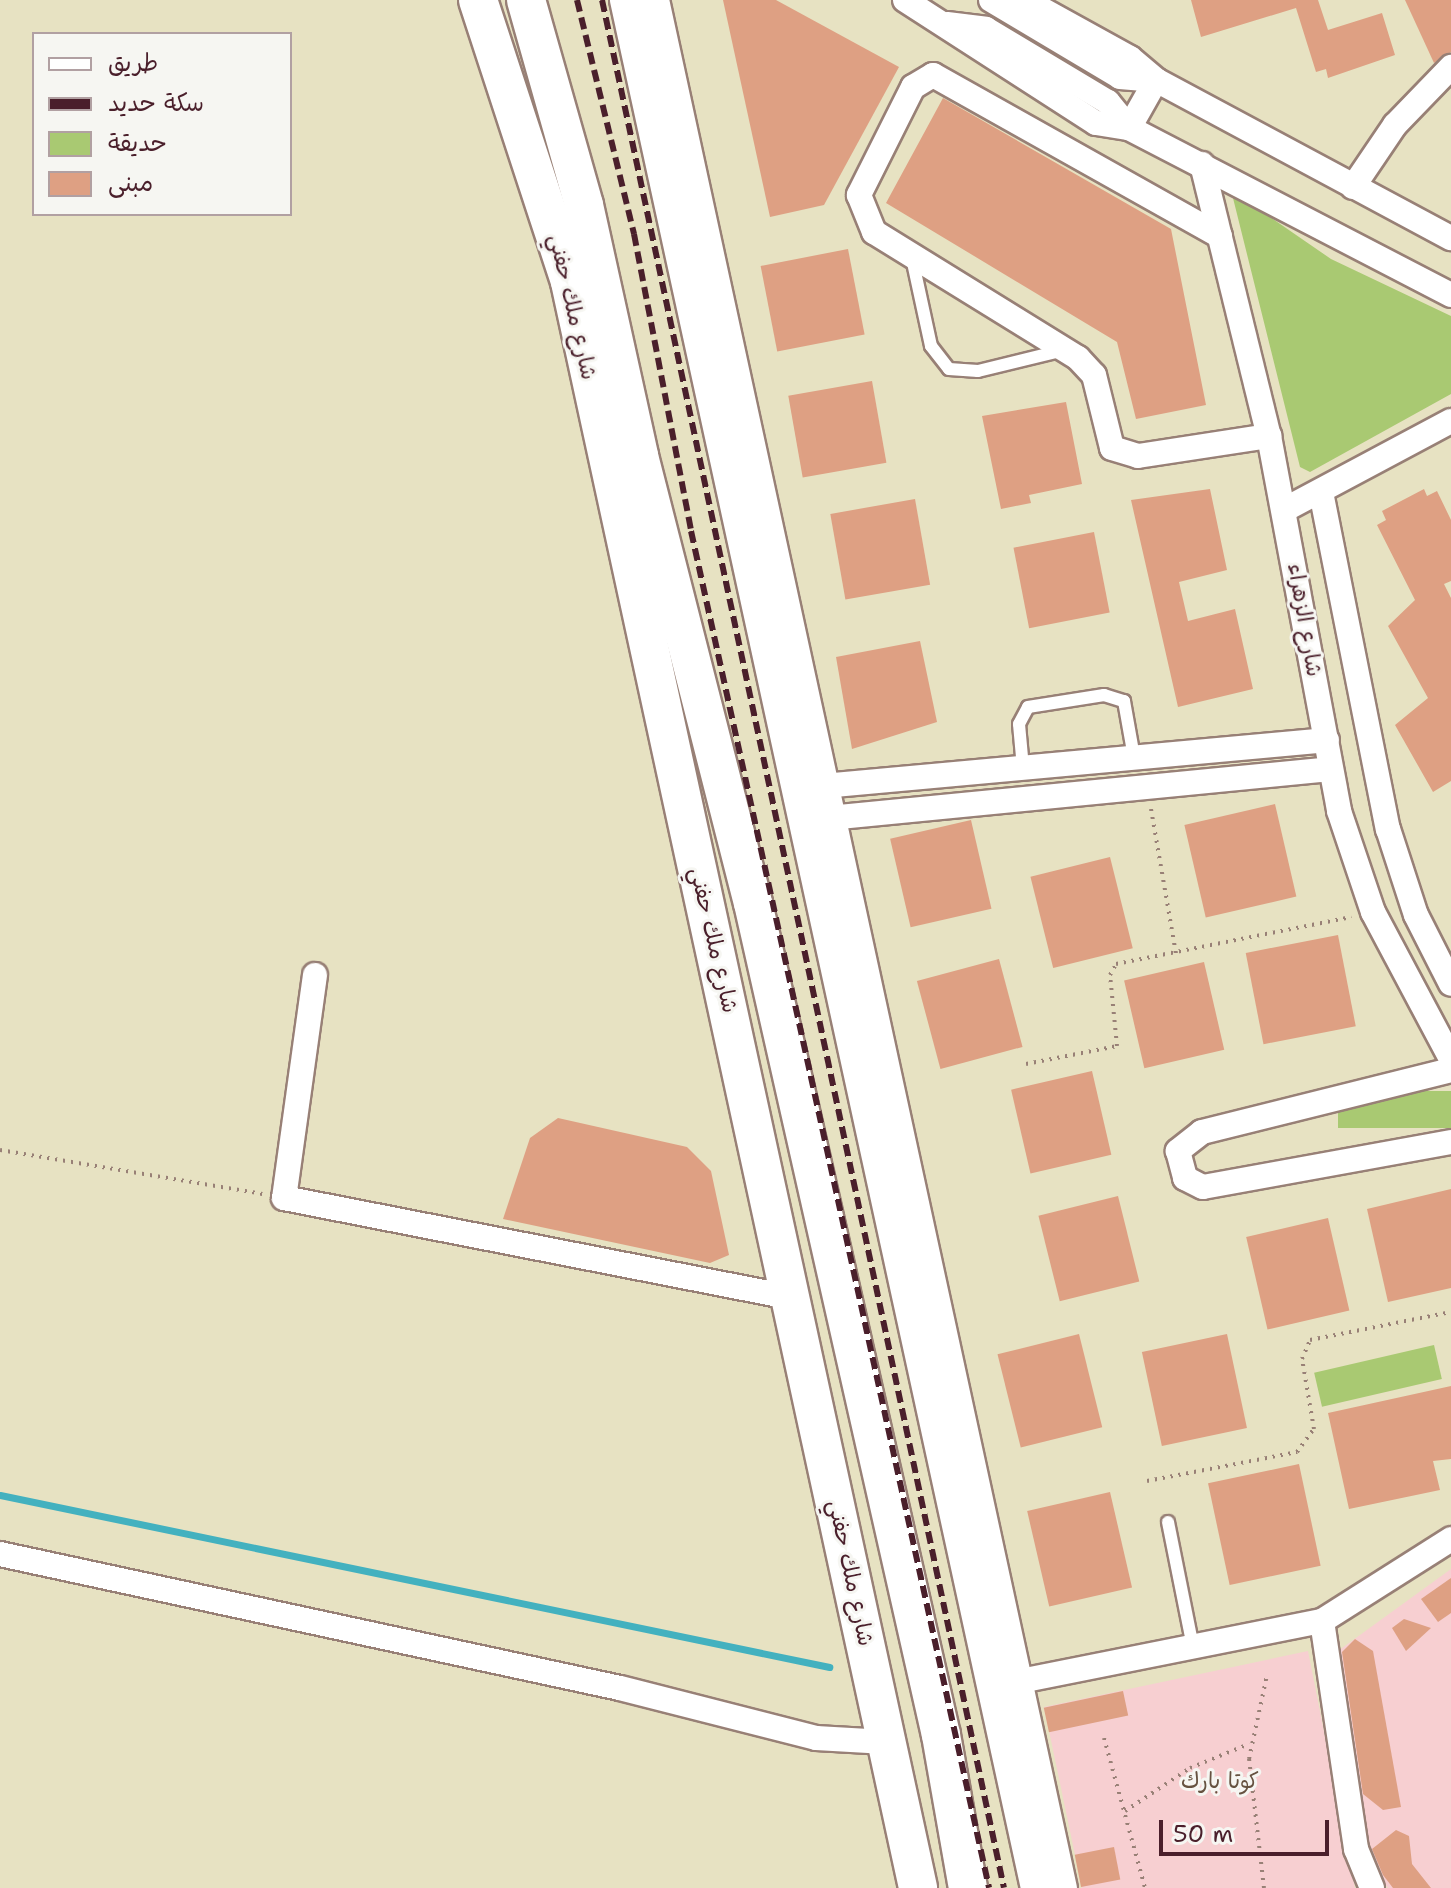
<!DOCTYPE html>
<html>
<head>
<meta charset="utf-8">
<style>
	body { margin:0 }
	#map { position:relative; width:1451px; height:1888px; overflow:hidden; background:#e7e2c2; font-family:"Shantell Sans","Playpen Sans Arabic",sans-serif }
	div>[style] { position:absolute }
	.built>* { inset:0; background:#f7cfd1 }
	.green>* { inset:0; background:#a9c972; transform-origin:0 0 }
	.stream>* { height:7px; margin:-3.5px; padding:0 3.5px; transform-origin:3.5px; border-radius:3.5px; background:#43b1bf }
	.building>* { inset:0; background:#dea083; transform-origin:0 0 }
	.path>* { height:4px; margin-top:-2px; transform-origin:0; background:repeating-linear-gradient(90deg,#988076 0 2px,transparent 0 8px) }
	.roads { filter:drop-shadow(2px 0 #988076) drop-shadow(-2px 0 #988076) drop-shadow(0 2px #988076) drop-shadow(0 -2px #988076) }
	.service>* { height:12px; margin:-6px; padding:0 6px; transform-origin:6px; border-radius:6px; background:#fff }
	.minor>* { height:24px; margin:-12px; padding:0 12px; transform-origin:12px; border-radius:12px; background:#fff }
	.tertiary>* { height:30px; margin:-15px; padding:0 15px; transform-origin:15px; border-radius:15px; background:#fff }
	.trunk>* { height:38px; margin:-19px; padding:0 19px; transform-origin:19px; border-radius:19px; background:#fff }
	.rail>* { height:6px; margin-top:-3px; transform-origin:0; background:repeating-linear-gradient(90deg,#4a1f2b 0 12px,transparent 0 18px) }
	span { translate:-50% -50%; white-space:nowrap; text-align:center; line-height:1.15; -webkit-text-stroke:6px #f6f6f2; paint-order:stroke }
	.street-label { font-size:22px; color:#4a1f2b }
	.park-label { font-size:22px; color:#665240 }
	.legend { position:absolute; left:32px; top:32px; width:260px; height:184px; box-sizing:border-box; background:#f6f6f2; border:2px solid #b1a0a2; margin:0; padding:10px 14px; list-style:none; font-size:24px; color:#4a1f2b }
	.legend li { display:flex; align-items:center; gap:16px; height:40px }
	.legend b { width:40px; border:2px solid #b1a0a2 }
	.scale { position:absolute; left:1159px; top:1820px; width:170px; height:36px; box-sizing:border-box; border:4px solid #4a1f2b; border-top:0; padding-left:10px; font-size:24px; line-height:28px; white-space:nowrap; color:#4a1f2b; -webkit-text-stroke:6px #f6f6f2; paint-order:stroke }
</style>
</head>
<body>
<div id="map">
	<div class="built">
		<i style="clip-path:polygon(1451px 1569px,1451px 1888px,1388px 1888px,1367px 1865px,1331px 1656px)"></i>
		<i style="clip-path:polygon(1308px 1651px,1355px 1888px,1082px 1888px,1044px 1707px)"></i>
	</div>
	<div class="green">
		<i style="clip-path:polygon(1231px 190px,1331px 259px,1451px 316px,1451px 394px,1310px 472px,1300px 467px)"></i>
		<i style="left:1451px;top:1091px;width:37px;height:113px;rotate:90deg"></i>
		<i style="left:1434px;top:1345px;width:35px;height:123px;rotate:77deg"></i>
	</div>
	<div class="stream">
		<i style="left:0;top:1495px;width:847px;rotate:11.72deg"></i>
	</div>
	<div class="building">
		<i style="clip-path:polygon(723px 0,776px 0,899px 67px,824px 205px,770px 217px)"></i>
		<i style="clip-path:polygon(1191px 0,1318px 0,1328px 30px,1382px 13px,1395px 55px,1328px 78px,1326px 69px,1316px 72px,1296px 8px,1201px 37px)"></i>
		<i style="clip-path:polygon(1405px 0,1451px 0,1451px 52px,1434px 63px)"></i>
		<i style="clip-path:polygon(943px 98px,1171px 229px,1206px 405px,1136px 419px,1117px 342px,886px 203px)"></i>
		<i style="left:848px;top:249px;width:87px;height:89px;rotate:79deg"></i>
		<i style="left:872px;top:381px;width:83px;height:85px;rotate:80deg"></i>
		<i style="clip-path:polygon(1066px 402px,1082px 484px,1029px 495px,1031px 503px,1001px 509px,982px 416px)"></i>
		<i style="clip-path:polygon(1210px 489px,1227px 570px,1179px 582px,1188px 621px,1235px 609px,1253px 689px,1178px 707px,1131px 500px)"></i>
		<i style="clip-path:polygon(1424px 489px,1427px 496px,1437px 491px,1451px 520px,1451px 581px,1444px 584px,1451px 598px,1451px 781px,1433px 792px,1395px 725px,1428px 698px,1388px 626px,1415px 600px,1377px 525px,1386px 520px,1382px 511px)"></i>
		<i style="left:915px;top:499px;width:87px;height:86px;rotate:80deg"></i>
		<i style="left:1094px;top:532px;width:82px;height:82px;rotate:79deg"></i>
		<i style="clip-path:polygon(920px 641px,937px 722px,852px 749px,836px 657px)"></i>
		<i style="left:1275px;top:804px;width:95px;height:93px;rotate:77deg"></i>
		<i style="left:971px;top:820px;width:91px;height:83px;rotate:77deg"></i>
		<i style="left:1110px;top:857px;width:94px;height:82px;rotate:76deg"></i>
		<i style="left:1338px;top:935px;width:93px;height:94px;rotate:79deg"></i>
		<i style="left:999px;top:959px;width:91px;height:85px;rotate:75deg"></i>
		<i style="left:1204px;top:962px;width:90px;height:82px;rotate:77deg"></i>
		<i style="left:1092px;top:1071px;width:86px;height:83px;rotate:77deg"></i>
		<i style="clip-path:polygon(558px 1118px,687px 1147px,711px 1171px,729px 1255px,710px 1263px,503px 1219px,530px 1138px)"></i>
		<i style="clip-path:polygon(1451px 1189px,1451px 1288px,1388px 1302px,1367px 1209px)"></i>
		<i style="left:1118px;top:1196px;width:88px;height:82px;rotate:76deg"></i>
		<i style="left:1328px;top:1218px;width:95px;height:84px;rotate:77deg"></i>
		<i style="left:1079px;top:1334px;width:96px;height:84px;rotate:76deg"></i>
		<i style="left:1227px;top:1334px;width:96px;height:87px;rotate:78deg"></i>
		<i style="clip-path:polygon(1451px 1386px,1451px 1459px,1433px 1461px,1440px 1490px,1349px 1509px,1328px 1413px)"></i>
		<i style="left:1299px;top:1464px;width:104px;height:93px;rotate:78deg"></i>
		<i style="left:1110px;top:1492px;width:98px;height:85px;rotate:77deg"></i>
		<i style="clip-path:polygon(1451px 1578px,1451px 1613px,1438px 1622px,1421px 1599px)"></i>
		<i style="clip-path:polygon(1404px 1619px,1431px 1628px,1406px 1651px,1392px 1628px)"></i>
		<i style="clip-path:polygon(1355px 1639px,1373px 1651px,1401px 1807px,1383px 1810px,1363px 1794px,1342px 1652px)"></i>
		<i style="left:1123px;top:1691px;width:25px;height:81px;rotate:78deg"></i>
		<i style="clip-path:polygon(1396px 1830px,1409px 1836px,1412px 1864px,1431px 1888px,1393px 1888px,1383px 1875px,1372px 1849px)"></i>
		<i style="left:1114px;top:1847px;width:33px;height:40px;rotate:79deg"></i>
	</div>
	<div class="path">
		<i style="left:1151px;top:809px;width:147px;rotate:80.2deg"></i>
		<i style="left:1026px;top:1064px;width:93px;rotate:-11.2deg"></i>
		<i style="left:1117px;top:1046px;width:71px;rotate:-95.6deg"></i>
		<i style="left:1110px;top:975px;width:13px;rotate:-61deg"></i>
		<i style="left:1116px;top:964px;width:240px;rotate:-11.3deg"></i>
		<i style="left:0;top:1150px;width:266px;rotate:9.5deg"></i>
		<i style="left:1147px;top:1481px;width:153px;rotate:-10.9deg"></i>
		<i style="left:1297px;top:1452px;width:29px;rotate:-54deg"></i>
		<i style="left:1314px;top:1429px;width:71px;rotate:-99.7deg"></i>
		<i style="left:1302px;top:1359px;width:21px;rotate:-67deg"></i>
		<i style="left:1310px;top:1340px;width:144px;rotate:-11.2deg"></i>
		<i style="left:1104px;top:1738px;width:156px;rotate:74.7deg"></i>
		<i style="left:1125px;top:1811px;width:78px;rotate:-33.5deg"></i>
		<i style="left:1190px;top:1768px;width:64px;rotate:-22.1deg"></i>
		<i style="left:1264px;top:1888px;width:130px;rotate:-96.6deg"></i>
		<i style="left:1249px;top:1759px;width:86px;rotate:-77.9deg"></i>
	</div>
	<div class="roads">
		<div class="service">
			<i style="left:912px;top:258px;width:90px;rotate:77.8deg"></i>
			<i style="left:931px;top:346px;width:29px;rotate:52deg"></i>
			<i style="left:949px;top:369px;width:29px;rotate:4deg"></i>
			<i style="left:978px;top:371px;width:89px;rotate:-13.7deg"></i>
			<i style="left:1023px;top:768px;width:44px;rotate:-95.2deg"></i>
			<i style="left:1019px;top:724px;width:19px;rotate:-62deg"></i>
			<i style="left:1028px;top:707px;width:77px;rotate:-9deg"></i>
			<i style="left:1104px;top:695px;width:21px;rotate:17deg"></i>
			<i style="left:1124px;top:701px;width:57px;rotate:79.9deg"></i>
			<i style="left:1168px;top:1522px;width:127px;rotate:78.7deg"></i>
		</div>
		<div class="minor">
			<i style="left:905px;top:0;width:227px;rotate:32.8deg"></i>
			<i style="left:1096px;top:123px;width:33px;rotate:9deg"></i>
			<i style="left:1129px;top:128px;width:363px;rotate:27.4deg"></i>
			<i style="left:991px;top:0;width:150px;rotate:30.8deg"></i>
			<i style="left:1120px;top:77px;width:36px;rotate:5deg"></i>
			<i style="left:1025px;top:0;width:120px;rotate:28.9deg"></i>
			<i style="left:1130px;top:58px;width:34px;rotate:40deg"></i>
			<i style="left:1156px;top:80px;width:335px;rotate:28.2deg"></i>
			<i style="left:947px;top:24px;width:39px;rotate:7deg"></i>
			<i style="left:986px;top:29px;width:142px;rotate:30.9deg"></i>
			<i style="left:1108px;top:102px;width:33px;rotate:51deg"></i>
			<i style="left:1129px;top:128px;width:55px;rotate:-60.6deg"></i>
			<i style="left:1202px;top:164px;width:280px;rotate:76.2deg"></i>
			<i style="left:1269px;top:436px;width:381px;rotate:79.4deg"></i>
			<i style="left:1339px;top:811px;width:107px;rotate:71.4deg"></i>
			<i style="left:1373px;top:912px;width:166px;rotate:62deg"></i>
			<i style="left:1353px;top:187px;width:75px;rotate:-55.9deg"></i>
			<i style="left:1395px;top:125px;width:81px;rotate:-46deg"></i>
			<i style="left:1220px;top:236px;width:329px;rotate:-150.7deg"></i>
			<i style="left:933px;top:75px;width:23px;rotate:149deg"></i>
			<i style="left:913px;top:87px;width:121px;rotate:116.6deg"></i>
			<i style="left:859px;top:195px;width:40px;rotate:68deg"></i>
			<i style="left:874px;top:232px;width:240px;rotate:31.7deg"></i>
			<i style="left:1078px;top:358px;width:23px;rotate:47deg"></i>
			<i style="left:1094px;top:375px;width:75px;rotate:76.1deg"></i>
			<i style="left:1112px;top:448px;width:27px;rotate:17deg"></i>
			<i style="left:1138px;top:456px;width:133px;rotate:-8.7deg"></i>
			<i style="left:1321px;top:492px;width:344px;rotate:78.8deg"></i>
			<i style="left:1388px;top:829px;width:90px;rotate:72deg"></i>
			<i style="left:1416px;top:915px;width:77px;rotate:63.1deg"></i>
			<i style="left:1284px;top:510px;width:189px;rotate:-28.1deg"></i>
			<i style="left:823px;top:786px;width:506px;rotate:-5.21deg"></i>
			<i style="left:829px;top:818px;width:504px;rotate:-5.57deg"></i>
			<i style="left:315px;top:975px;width:225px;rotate:97.9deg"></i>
			<i style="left:284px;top:1198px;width:520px;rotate:11.09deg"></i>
			<i style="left:1451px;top:1070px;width:257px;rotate:166deg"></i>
			<i style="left:1202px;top:1132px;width:31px;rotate:142deg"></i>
			<i style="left:1178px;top:1151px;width:28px;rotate:75deg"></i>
			<i style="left:1185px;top:1178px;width:20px;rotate:27deg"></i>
			<i style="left:1203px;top:1187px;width:252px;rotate:-10.3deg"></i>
			<i style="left:0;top:1554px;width:634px;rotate:12.2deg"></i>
			<i style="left:620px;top:1688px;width:202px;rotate:14.3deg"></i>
			<i style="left:816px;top:1738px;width:70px;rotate:3.3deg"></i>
			<i style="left:1322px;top:1621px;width:231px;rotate:81.5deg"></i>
			<i style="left:1356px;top:1849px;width:42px;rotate:67.7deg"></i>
			<i style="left:1016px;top:1682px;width:312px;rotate:-11.3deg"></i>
			<i style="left:1322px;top:1621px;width:153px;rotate:-32.4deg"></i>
		</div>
		<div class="tertiary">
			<i style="left:625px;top:0;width:1932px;rotate:77.72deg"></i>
			<i style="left:654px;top:0;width:1932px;rotate:77.81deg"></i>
		</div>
		<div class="trunk">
			<i style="left:478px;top:0;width:297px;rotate:71.9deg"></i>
			<i style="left:570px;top:282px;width:1643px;rotate:77.77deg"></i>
			<i style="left:526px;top:0;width:213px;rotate:74.2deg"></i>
			<i style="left:584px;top:205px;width:257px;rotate:77.6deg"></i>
			<i style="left:639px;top:456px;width:461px;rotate:75.7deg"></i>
			<i style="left:753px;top:903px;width:853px;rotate:77.27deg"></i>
			<i style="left:941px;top:1735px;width:155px;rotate:80deg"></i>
		</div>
	</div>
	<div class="rail">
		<i style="left:577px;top:0;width:241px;rotate:76.3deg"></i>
		<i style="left:634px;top:234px;width:302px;rotate:79.1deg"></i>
		<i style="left:691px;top:531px;width:1389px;rotate:77.61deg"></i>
		<i style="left:602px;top:0;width:1930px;rotate:77.98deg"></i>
	</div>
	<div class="street-label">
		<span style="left:573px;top:307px;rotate:77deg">شارع ملك حفني</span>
		<span style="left:1305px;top:620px;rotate:80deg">شارع الزهراء</span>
		<span style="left:714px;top:940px;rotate:77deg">شارع ملك حفني</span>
		<span style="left:851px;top:1573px;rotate:78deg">شارع ملك حفني</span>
	</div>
	<div class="park-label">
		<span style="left:1220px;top:1781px">كوتا بارك</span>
	</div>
	<ul class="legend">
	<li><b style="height:10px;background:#fff"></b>طريق</li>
	<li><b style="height:10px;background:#4a1f2b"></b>سكة حديد</li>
	<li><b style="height:22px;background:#a9c972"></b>حديقة</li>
	<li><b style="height:22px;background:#dea083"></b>مبنى</li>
	</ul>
	<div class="scale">50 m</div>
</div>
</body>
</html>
